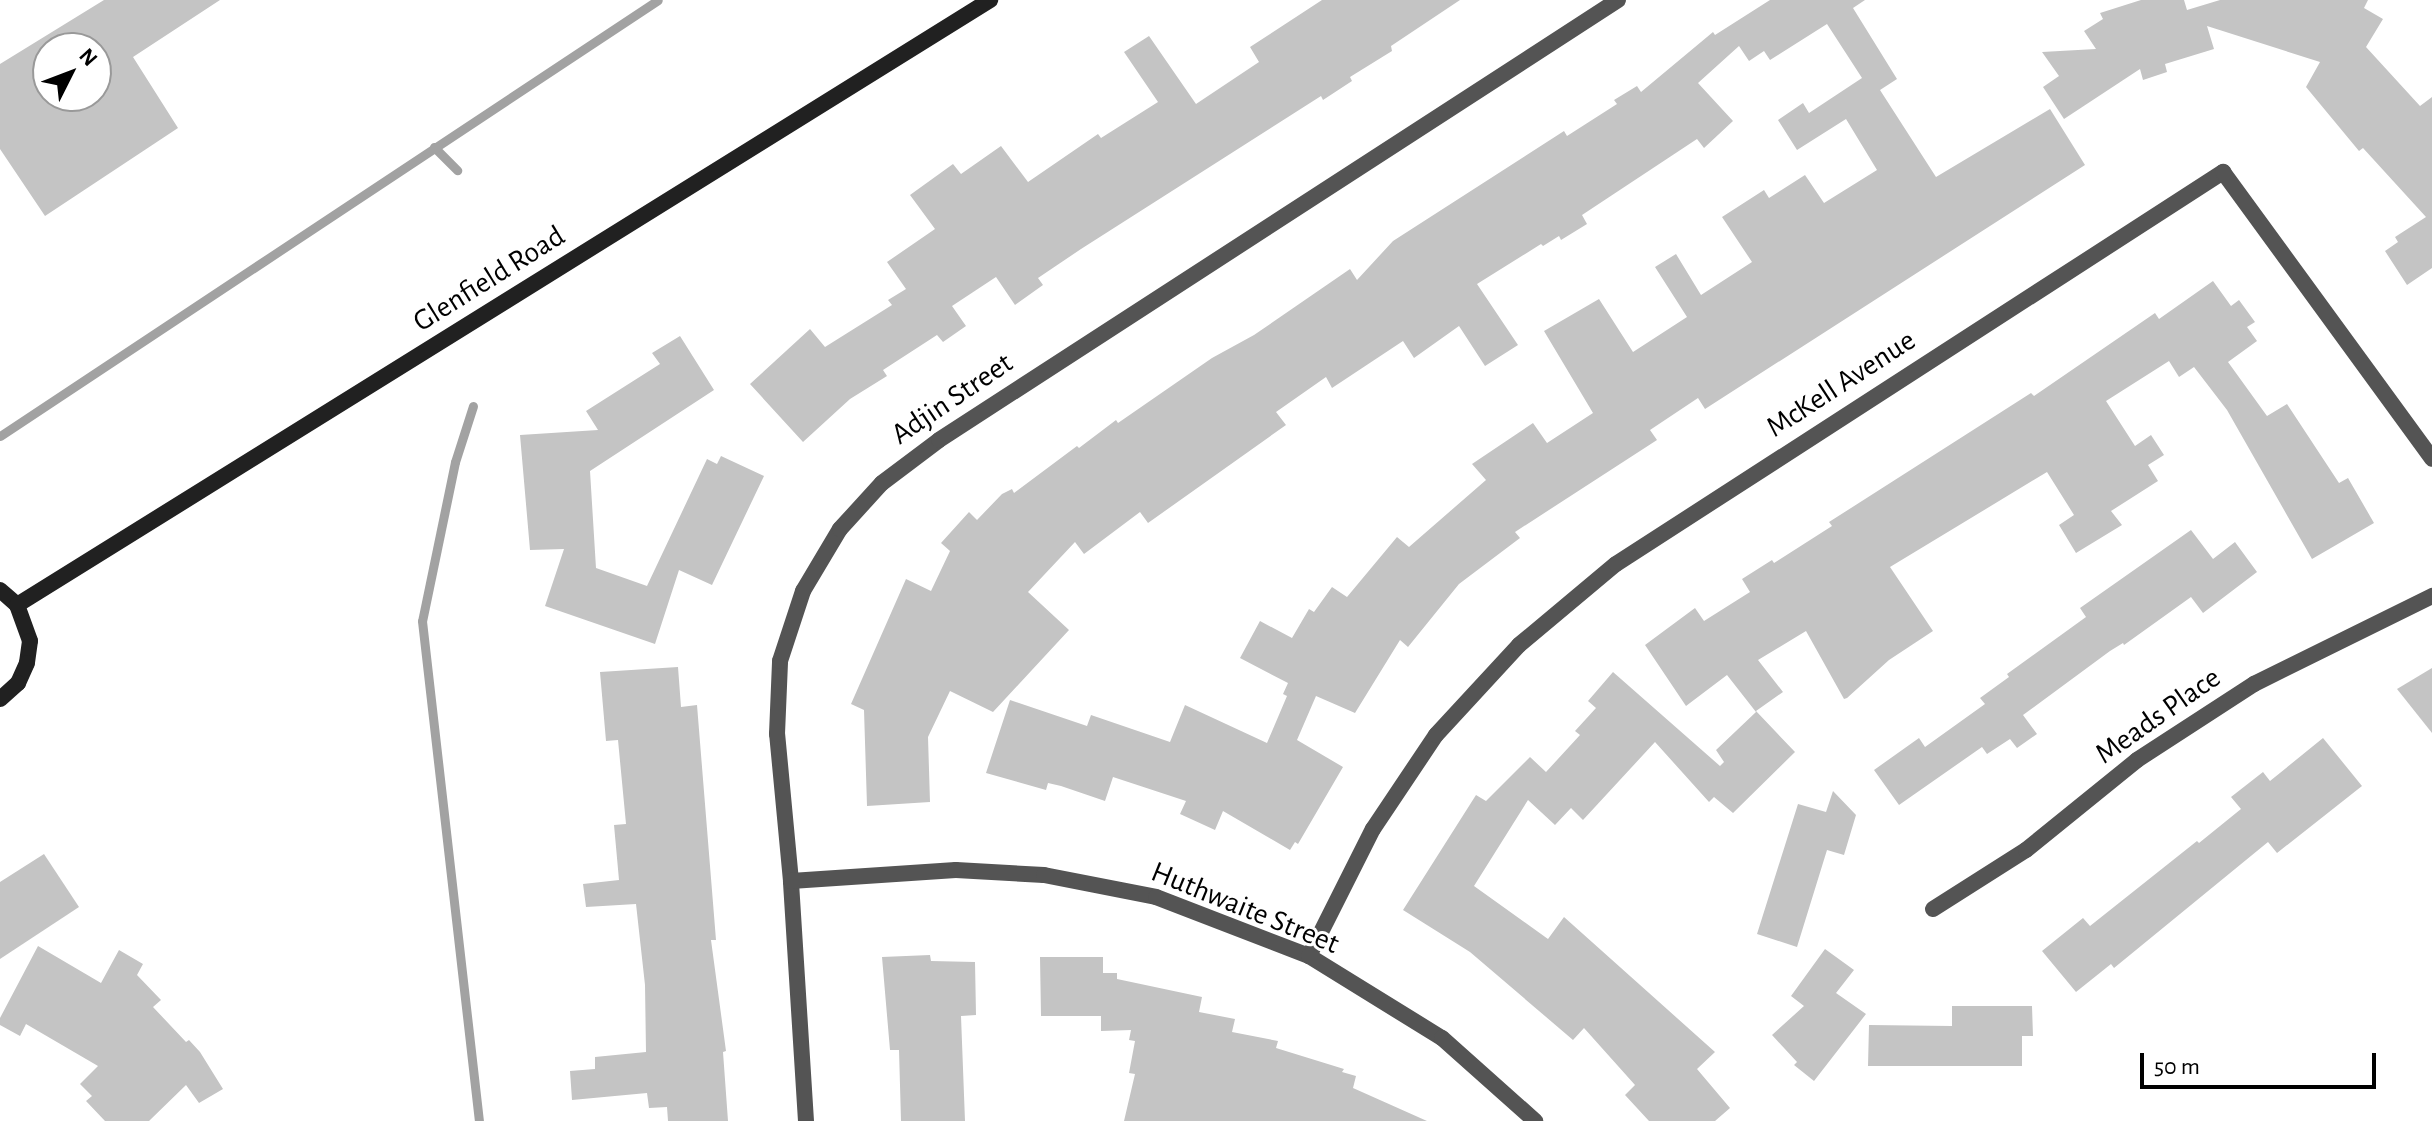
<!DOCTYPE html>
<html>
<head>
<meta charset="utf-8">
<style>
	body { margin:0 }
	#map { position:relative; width:2432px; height:1121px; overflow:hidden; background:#fff; font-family:"Alegreya Sans",sans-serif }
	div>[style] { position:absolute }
	.stream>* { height:9px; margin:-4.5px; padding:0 4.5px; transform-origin:4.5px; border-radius:4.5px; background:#a2a2a2 }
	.building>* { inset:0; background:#c4c4c4 }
	.minor>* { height:16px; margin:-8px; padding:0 8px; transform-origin:8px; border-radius:8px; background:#545454 }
	.tertiary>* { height:16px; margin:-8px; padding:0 8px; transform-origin:8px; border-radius:8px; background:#545454 }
	.secondary>* { height:16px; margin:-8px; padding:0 8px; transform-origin:8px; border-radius:8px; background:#212121 }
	span { translate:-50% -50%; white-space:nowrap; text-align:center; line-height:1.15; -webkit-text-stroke:6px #fff; paint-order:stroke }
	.street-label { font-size:30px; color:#000 }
	.north { position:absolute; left:32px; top:32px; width:80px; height:80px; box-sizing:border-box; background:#fff; border:2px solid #999; border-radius:50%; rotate:48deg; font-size:22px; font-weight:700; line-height:32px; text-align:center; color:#000 }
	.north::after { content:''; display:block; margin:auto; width:28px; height:36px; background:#000; clip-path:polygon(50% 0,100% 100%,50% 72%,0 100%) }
	.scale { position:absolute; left:2140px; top:1053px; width:236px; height:36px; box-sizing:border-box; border:4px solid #000; border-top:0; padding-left:10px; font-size:24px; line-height:28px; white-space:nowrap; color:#000; -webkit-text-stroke:6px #fff; paint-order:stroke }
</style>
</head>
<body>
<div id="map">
	<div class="stream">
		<i style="left:434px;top:147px;width:33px;rotate:45deg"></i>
		<i style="left:473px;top:406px;width:59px;rotate:107.8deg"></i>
		<i style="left:455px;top:462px;width:162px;rotate:101.7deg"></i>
		<i style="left:422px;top:621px;width:503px;rotate:83.5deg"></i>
		<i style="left:0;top:436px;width:789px;rotate:-33.53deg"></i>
	</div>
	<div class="building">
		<i style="clip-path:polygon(evenodd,104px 0,220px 0,133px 57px,178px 128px,45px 216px,0 149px,0 64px,104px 0,48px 48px,96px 48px,96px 96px,48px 96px,48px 48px)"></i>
		<i style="clip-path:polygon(1322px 0,1460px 0,1391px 46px,1392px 51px,1350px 77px,1352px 81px,1323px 100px,1321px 96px,1081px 249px,1038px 278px,1043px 285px,1015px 305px,996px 277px,952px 306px,966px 326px,943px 342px,937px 335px,883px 370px,887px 376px,850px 399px,803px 442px,750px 384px,810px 329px,825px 347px,892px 305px,888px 300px,906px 289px,887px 262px,935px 229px,910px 195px,953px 164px,961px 174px,1001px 146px,1028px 182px,1098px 134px,1101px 138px,1158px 102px,1124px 52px,1149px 36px,1196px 104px,1259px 62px,1250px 47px)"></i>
		<i style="clip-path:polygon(1770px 0,1865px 0,1853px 8px,1897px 79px,1880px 90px,1936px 177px,2050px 109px,2085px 165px,1705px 409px,1698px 398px,1650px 430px,1657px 440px,1515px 532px,1520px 538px,1459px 584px,1408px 647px,1400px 640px,1355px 713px,1316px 696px,1297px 740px,1343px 767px,1298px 844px,1295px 842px,1290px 850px,1223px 811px,1215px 830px,1180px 814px,1186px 801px,1113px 777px,1105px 801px,1061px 786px,1048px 783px,1046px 790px,986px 773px,1010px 700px,1087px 726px,1091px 715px,1170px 742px,1185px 705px,1267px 743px,1287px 696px,1283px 694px,1288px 683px,1240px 658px,1260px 621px,1292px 638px,1309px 609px,1314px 612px,1332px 587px,1347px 597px,1397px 537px,1409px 547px,1486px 480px,1472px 464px,1533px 423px,1547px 443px,1593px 413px,1544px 331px,1599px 299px,1633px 352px,1687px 317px,1655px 267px,1676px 254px,1701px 295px,1752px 262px,1722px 217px,1764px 190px,1769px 198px,1805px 175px,1824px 203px,1877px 170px,1846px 119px,1797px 150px,1778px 120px,1803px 103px,1809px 113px,1862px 78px,1827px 24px,1770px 60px,1764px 51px,1749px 61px,1739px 46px,1698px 83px,1733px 121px,1704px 148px,1697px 139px,1582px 215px,1587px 224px,1561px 240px,1559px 236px,1543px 246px,1541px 244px,1477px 284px,1518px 345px,1485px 366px,1459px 326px,1414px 358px,1403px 341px,1332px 388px,1326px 377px,1276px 412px,1286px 425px,1148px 523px,1140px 512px,1084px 554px,1075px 542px,1028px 592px,1069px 630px,993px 712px,950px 691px,928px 737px,930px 802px,867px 806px,864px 710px,851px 704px,906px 579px,931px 591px,950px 551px,941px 543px,969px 512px,977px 520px,1002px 494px,1012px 489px,1014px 493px,1077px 446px,1079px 448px,1116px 420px,1118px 423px,1212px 358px,1254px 335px,1350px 269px,1357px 280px,1393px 241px,1564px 131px,1567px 136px,1617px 104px,1614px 100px,1637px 86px,1641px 92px,1713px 32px,1715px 35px)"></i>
		<i style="clip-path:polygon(2141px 0,2184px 0,2187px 10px,2220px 0,2368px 0,2364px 8px,2383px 19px,2366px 47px,2420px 106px,2432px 97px,2432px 268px,2407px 285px,2385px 251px,2398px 242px,2395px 237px,2426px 217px,2363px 148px,2359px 151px,2306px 87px,2320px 62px,2207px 26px,2214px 49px,2165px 64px,2167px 72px,2143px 80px,2140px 69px,2064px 119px,2043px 87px,2059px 76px,2042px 52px,2096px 49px,2084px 31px,2103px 19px,2100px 13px)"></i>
		<i style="clip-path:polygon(2213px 281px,2231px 306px,2239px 300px,2255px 322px,2247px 327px,2257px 341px,2228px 362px,2267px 416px,2287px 404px,2339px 483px,2348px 478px,2374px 523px,2312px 559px,2227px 410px,2194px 367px,2179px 377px,2169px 361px,2106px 401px,2135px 446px,2151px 435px,2164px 455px,2148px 465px,2158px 481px,2111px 511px,2122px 525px,2076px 553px,2059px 525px,2074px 515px,2047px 472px,1890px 567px,1933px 631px,1889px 660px,1847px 698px,1844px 699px,1806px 631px,1758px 660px,1783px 692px,1756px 711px,1795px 752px,1733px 813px,1714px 797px,1709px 802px,1655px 742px,1583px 820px,1571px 808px,1555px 825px,1528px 800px,1474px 886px,1548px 939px,1564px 917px,1715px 1052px,1697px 1069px,1730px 1108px,1715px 1121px,1649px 1121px,1625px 1095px,1635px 1085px,1584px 1028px,1573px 1040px,1470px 952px,1403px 910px,1476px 795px,1486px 801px,1530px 757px,1546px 772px,1580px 735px,1575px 731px,1596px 708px,1588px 701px,1613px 672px,1720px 766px,1724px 762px,1716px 750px,1756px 712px,1727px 675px,1686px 706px,1645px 645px,1695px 608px,1704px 621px,1750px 592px,1742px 579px,1772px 560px,1774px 563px,1832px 526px,1829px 522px,1851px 508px,2031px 393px,2034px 396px,2155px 313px,2159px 319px)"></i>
		<i style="clip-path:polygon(680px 336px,714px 390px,590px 471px,596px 568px,647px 586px,707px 459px,717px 464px,721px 456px,764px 476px,712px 585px,679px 570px,655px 644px,545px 606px,564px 549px,530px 550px,520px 435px,598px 430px,586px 411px,660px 364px,652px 353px)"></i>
		<i style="clip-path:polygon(2191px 530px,2213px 559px,2235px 542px,2257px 572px,2203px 613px,2191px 597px,2124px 645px,2123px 643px,2110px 651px,2023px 715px,2037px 734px,2017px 748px,2010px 739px,1987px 754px,1982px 747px,1899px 805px,1874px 770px,1919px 738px,1925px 747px,1985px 704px,1980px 698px,2009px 677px,2007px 674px,2086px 617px,2080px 608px)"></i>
		<i style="clip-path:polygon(678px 667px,681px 707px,697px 705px,716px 940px,711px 940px,726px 1051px,723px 1052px,728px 1121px,668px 1121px,667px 1107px,649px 1108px,647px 1093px,572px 1100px,570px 1071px,595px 1069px,595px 1057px,646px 1052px,645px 985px,636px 904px,586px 907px,583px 884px,619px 880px,614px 825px,626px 824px,618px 740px,606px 741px,600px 672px)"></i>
		<i style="clip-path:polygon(2432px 668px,2432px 733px,2397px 689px)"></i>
		<i style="clip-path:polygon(2323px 738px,2362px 786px,2277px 853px,2268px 842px,2114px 968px,2111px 964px,2076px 992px,2042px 951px,2083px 918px,2090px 926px,2197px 841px,2199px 843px,2241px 809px,2231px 797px,2263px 772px,2270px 781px)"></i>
		<i style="clip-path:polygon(1833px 791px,1856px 815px,1844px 855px,1827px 850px,1797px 947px,1757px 934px,1798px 804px,1826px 812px)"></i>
		<i style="clip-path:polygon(44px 854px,79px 907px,0 959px,0 882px)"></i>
		<i style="clip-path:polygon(38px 946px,101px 983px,119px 950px,143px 964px,137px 975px,161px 1000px,153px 1007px,186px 1042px,189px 1040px,200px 1052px,223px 1089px,199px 1103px,186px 1085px,149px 1121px,105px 1121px,86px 1101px,92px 1096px,80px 1084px,98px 1066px,26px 1024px,20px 1036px,0 1025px,0 1018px)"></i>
		<i style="clip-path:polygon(1825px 949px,1854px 970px,1836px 993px,1866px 1014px,1814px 1081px,1794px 1065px,1797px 1062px,1772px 1035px,1804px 1006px,1791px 996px)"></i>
		<i style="clip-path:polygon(930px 955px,931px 961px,975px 962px,976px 1015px,961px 1016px,965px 1121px,901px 1121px,899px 1050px,890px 1050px,882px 957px)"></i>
		<i style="clip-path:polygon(1040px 957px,1103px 957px,1103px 973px,1117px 973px,1117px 979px,1202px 997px,1199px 1012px,1235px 1019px,1232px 1032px,1278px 1041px,1276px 1048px,1344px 1069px,1342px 1072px,1356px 1076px,1353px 1088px,1427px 1121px,1124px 1121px,1135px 1074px,1129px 1073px,1135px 1041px,1129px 1040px,1131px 1030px,1101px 1031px,1101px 1016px,1041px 1016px)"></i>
		<i style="clip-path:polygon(1952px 1006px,2032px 1006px,2033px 1036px,2022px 1036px,2022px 1066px,1868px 1066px,1869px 1025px,1952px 1026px)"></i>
	</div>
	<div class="minor">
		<i style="left:1933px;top:909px;width:110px;rotate:-32.4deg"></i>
		<i style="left:2026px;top:850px;width:143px;rotate:-39deg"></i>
		<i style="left:2137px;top:760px;width:140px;rotate:-33deg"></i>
		<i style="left:2254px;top:684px;width:199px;rotate:-26.3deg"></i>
		<i style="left:1309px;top:956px;width:142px;rotate:-63.3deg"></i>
		<i style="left:1373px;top:829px;width:113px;rotate:-56.2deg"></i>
		<i style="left:1436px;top:735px;width:122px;rotate:-47.3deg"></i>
		<i style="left:1519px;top:645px;width:126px;rotate:-39.9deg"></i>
		<i style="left:1616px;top:564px;width:723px;rotate:-32.85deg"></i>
		<i style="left:2223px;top:172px;width:355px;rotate:53.9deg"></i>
		<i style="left:806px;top:1121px;width:240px;rotate:-93.6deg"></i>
		<i style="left:791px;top:881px;width:148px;rotate:-95.4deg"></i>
		<i style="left:777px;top:734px;width:73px;rotate:-87.6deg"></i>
		<i style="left:780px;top:661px;width:74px;rotate:-71.8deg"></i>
		<i style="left:803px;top:591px;width:72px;rotate:-59.2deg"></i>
		<i style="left:840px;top:529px;width:62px;rotate:-47.6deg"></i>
		<i style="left:882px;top:483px;width:71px;rotate:-37deg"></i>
		<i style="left:939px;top:440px;width:809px;rotate:-32.94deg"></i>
	</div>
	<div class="tertiary">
		<i style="left:791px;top:881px;width:165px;rotate:-3.8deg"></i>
		<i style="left:956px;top:870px;width:88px;rotate:3.3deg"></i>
		<i style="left:1044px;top:875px;width:114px;rotate:11.1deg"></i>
		<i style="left:1156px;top:897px;width:164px;rotate:21.1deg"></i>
		<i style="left:1309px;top:956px;width:156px;rotate:31.7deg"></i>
		<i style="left:1442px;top:1038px;width:125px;rotate:41.7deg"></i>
	</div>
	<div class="secondary">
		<i style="left:0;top:590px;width:23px;rotate:41deg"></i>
		<i style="left:17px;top:605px;width:38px;rotate:70deg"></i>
		<i style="left:30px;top:641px;width:22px;rotate:98deg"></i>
		<i style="left:27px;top:663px;width:22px;rotate:114deg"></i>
		<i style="left:18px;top:683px;width:24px;rotate:138deg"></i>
		<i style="left:17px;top:605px;width:1146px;rotate:-31.87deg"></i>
	</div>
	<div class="street-label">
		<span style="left:489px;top:279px;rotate:-32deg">Glenfield Road</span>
		<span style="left:1841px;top:384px;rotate:-33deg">McKell Avenue</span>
		<span style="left:952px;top:399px;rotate:-34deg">Adjin Street</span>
		<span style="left:2158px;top:716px;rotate:-35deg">Meads Place</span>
		<span style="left:1245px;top:908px;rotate:22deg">Huthwaite Street</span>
	</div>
	<div class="north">N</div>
	<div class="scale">50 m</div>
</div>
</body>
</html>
